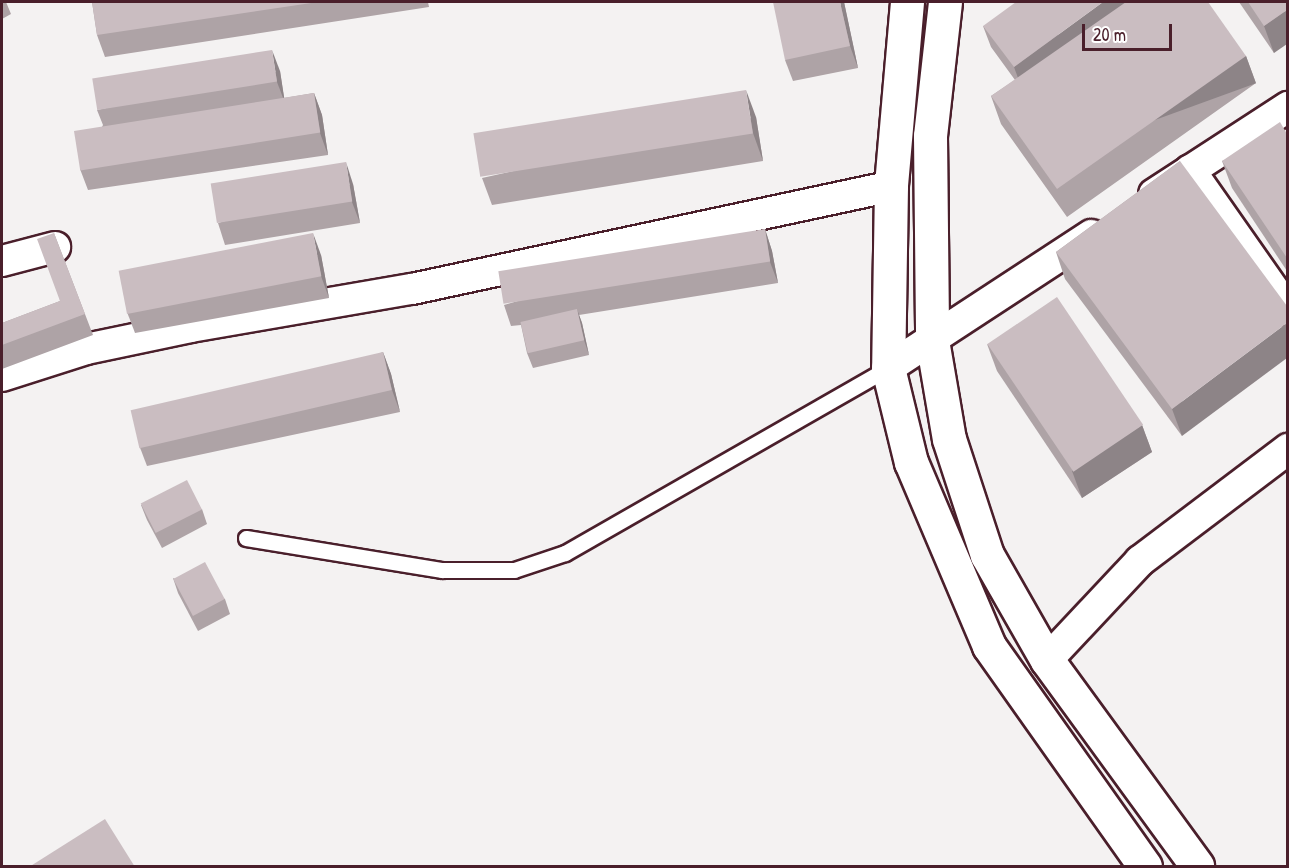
<!DOCTYPE html>
<html>
<head>
<meta charset="utf-8">
<style>
	body { margin:0 }
	#map { position:relative; width:1289px; height:868px; overflow:hidden; background:#f4f2f2; font-family:"Patrick Hand",sans-serif }
	div>[style] { position:absolute }
	.roads { filter:drop-shadow(2px 0 #4a1f2b) drop-shadow(-2px 0 #4a1f2b) drop-shadow(0 2px #4a1f2b) drop-shadow(0 -2px #4a1f2b) }
	.service>* { height:15px; margin:-7.5px; padding:0 7.5px; transform-origin:7.5px; border-radius:7.5px; background:#fff }
	.minor>* { height:30px; margin:-15px; padding:0 15px; transform-origin:15px; border-radius:15px; background:#fff }
	.secondary>* { height:33px; margin:-16.5px; padding:0 16.5px; transform-origin:16.5px; border-radius:16.5px; background:#fff }
	.wall>* { inset:0; background:#aea3a6 }
	.shaded-wall>* { inset:0; background:#8d8487; transform-origin:0 0 }
	.building>* { inset:0; background:#cabdc1; transform-origin:0 0 }
	span { translate:-50% -50%; white-space:nowrap; text-align:center; line-height:1.15; -webkit-text-stroke:4.5px #fff; paint-order:stroke }
	.frame { position:absolute; inset:0; border:3px solid #4a1f2b; pointer-events:none }
	.scale { position:absolute; left:1082px; top:24px; width:90px; height:27px; box-sizing:border-box; border:3px solid #4a1f2b; border-top:0; padding-left:8px; font-size:18px; line-height:21px; white-space:nowrap; color:#4a1f2b; -webkit-text-stroke:4px #fff; paint-order:stroke }
</style>
</head>
<body>
<div id="map">
	<div class="roads">
		<div class="service">
			<i style="left:246px;top:538px;width:199px;rotate:9.3deg"></i>
			<i style="left:442px;top:570px;width:72px"></i>
			<i style="left:514px;top:570px;width:54px;rotate:-18.4deg"></i>
			<i style="left:565px;top:553px;width:372px;rotate:-29.8deg"></i>
		</div>
		<div class="minor">
			<i style="left:1190px;top:170px;width:171px;rotate:55deg"></i>
			<i style="left:1154px;top:194px;width:160px;rotate:-33deg"></i>
			<i style="left:2px;top:261px;width:55px;rotate:-14.8deg"></i>
			<i style="left:888px;top:368px;width:243px;rotate:-33.2deg"></i>
			<i style="left:2px;top:376px;width:88px;rotate:-17.8deg"></i>
			<i style="left:86px;top:349px;width:107px;rotate:-11.8deg"></i>
			<i style="left:191px;top:327px;width:224px;rotate:-9.8deg"></i>
			<i style="left:412px;top:289px;width:490px;rotate:-12.1deg"></i>
			<i style="left:1047px;top:660px;width:136px;rotate:-46.8deg"></i>
			<i style="left:1140px;top:561px;width:186px;rotate:-37.1deg"></i>
		</div>
		<div class="secondary">
			<i style="left:907px;top:2px;width:185px;rotate:95deg"></i>
			<i style="left:891px;top:186px;width:182px;rotate:90.9deg"></i>
			<i style="left:888px;top:368px;width:97px;rotate:76.3deg"></i>
			<i style="left:911px;top:462px;width:200px;rotate:67deg"></i>
			<i style="left:989px;top:646px;width:270px;rotate:54.7deg"></i>
			<i style="left:945px;top:2px;width:135px;rotate:96.4deg"></i>
			<i style="left:930px;top:136px;width:204px;rotate:89.4deg"></i>
			<i style="left:932px;top:340px;width:100px;rotate:80.3deg"></i>
			<i style="left:949px;top:439px;width:122px;rotate:71.9deg"></i>
			<i style="left:987px;top:555px;width:121px;rotate:60.3deg"></i>
			<i style="left:1047px;top:660px;width:255px;rotate:53.9deg"></i>
		</div>
	</div>
	<div class="wall">
		<i style="clip-path:polygon(2px 2px,6px 2px,11px 14px,2px 19px)"></i>
		<i style="clip-path:polygon(33px 2px,47px 2px,34px 3px)"></i>
		<i style="clip-path:polygon(92px 2px,428px 2px,429px 7px,105px 57px,97px 35px)"></i>
		<i style="clip-path:polygon(844px 2px,858px 68px,793px 81px,785px 60px)"></i>
		<i style="clip-path:polygon(1239px 2px,1287px 2px,1274px 53px)"></i>
		<i style="clip-path:polygon(983px 26px,1246px 56px,1256px 83px,1067px 217px,1001px 124px,991px 96px,1015px 80px,991px 47px)"></i>
		<i style="clip-path:polygon(280px 71px,284px 98px,314px 93px,322px 115px,328px 155px,88px 190px,80px 169px,103px 125px,97px 110px)"></i>
		<i style="clip-path:polygon(756px 117px,763px 161px,492px 205px,482px 178px)"></i>
		<i style="clip-path:polygon(1287px 134px,1287px 271px,1232px 188px,1222px 161px)"></i>
		<i style="clip-path:polygon(1180px 161px,1182px 436px,1065px 279px,1056px 252px)"></i>
		<i style="clip-path:polygon(353px 184px,360px 223px,225px 245px,218px 223px)"></i>
		<i style="clip-path:polygon(765px 229px,772px 251px,778px 283px,579px 315px,582px 323px,589px 355px,533px 368px,527px 353px,521px 325px,511px 326px,504px 305px)"></i>
		<i style="clip-path:polygon(54px 233px,93px 335px,2px 369px,2px 323px,60px 301px)"></i>
		<i style="clip-path:polygon(321px 255px,329px 298px,135px 333px,127px 312px)"></i>
		<i style="clip-path:polygon(987px 344px,1142px 425px,1152px 452px,1082px 498px,997px 371px)"></i>
		<i style="clip-path:polygon(383px 352px,391px 374px,400px 412px,147px 466px,139px 445px)"></i>
		<i style="clip-path:polygon(141px 505px,202px 509px,207px 524px,162px 548px,147px 520px)"></i>
		<i style="clip-path:polygon(173px 578px,225px 599px,230px 614px,198px 631px,178px 593px)"></i>
	</div>
	<div class="shaded-wall">
		<i style="clip-path:polygon(840px 2px,844px 2px,858px 68px,850px 46px)"></i>
		<i style="clip-path:polygon(1103px 2px,1141px 2px,1022px 89px,1014px 67px)"></i>
		<i style="clip-path:polygon(1287px 10px,1287px 44px,1274px 53px,1264px 26px)"></i>
		<i style="clip-path:polygon(272px 50px,280px 71px,285px 103px,277px 82px)"></i>
		<i style="left:1246px;top:56px;width:29px;height:231px;rotate:70deg"></i>
		<i style="clip-path:polygon(746px 90px,756px 117px,763px 161px,753px 133px)"></i>
		<i style="clip-path:polygon(314px 93px,322px 115px,328px 155px,320px 133px)"></i>
		<i style="clip-path:polygon(346px 162px,353px 184px,360px 223px,352px 202px)"></i>
		<i style="clip-path:polygon(765px 229px,772px 251px,778px 283px,770px 262px)"></i>
		<i style="clip-path:polygon(313px 233px,321px 255px,329px 298px,321px 276px)"></i>
		<i style="clip-path:polygon(577px 309px,582px 323px,589px 355px,584px 340px)"></i>
		<i style="clip-path:polygon(1287px 323px,1287px 358px,1182px 436px,1172px 409px)"></i>
		<i style="clip-path:polygon(383px 352px,391px 374px,400px 412px,392px 390px)"></i>
		<i style="clip-path:polygon(1142px 425px,1152px 452px,1082px 498px,1072px 471px)"></i>
	</div>
	<div class="building">
		<i style="clip-path:polygon(92px 2px,318px 2px,97px 35px)"></i>
		<i style="clip-path:polygon(773px 2px,840px 2px,850px 46px,785px 60px)"></i>
		<i style="clip-path:polygon(1016px 2px,1103px 2px,1014px 67px,983px 26px)"></i>
		<i style="clip-path:polygon(1126px 2px,1208px 2px,1246px 56px,1057px 189px,991px 96px)"></i>
		<i style="clip-path:polygon(1248px 2px,1287px 2px,1287px 10px,1264px 26px)"></i>
		<i style="left:272px;top:50px;width:32px;height:182px;rotate:81deg"></i>
		<i style="left:746px;top:90px;width:44px;height:276px;rotate:81deg"></i>
		<i style="left:314px;top:93px;width:40px;height:243px;rotate:81deg"></i>
		<i style="clip-path:polygon(1280px 122px,1287px 134px,1287px 258px,1222px 161px)"></i>
		<i style="clip-path:polygon(1180px 161px,1287px 306px,1287px 323px,1172px 409px,1056px 252px)"></i>
		<i style="left:346px;top:162px;width:40px;height:137px;rotate:81deg"></i>
		<i style="left:765px;top:229px;width:33px;height:270px;rotate:81deg"></i>
		<i style="clip-path:polygon(54px 233px,85px 314px,2px 345px,2px 323px,60px 301px,37px 239px)"></i>
		<i style="left:313px;top:233px;width:44px;height:198px;rotate:79deg"></i>
		<i style="left:1057px;top:297px;width:154px;height:84px;rotate:56deg"></i>
		<i style="left:577px;top:309px;width:32px;height:58px;rotate:77deg"></i>
		<i style="left:383px;top:352px;width:39px;height:259px;rotate:77deg"></i>
		<i style="left:187px;top:480px;width:33px;height:52px;rotate:63deg"></i>
		<i style="left:205px;top:562px;width:42px;height:36px;rotate:62deg"></i>
		<i style="clip-path:polygon(105px 819px,135px 867px,29px 867px)"></i>
	</div>
	<div class="frame"></div>
	<div class="scale">20 m</div>
</div>
</body>
</html>
